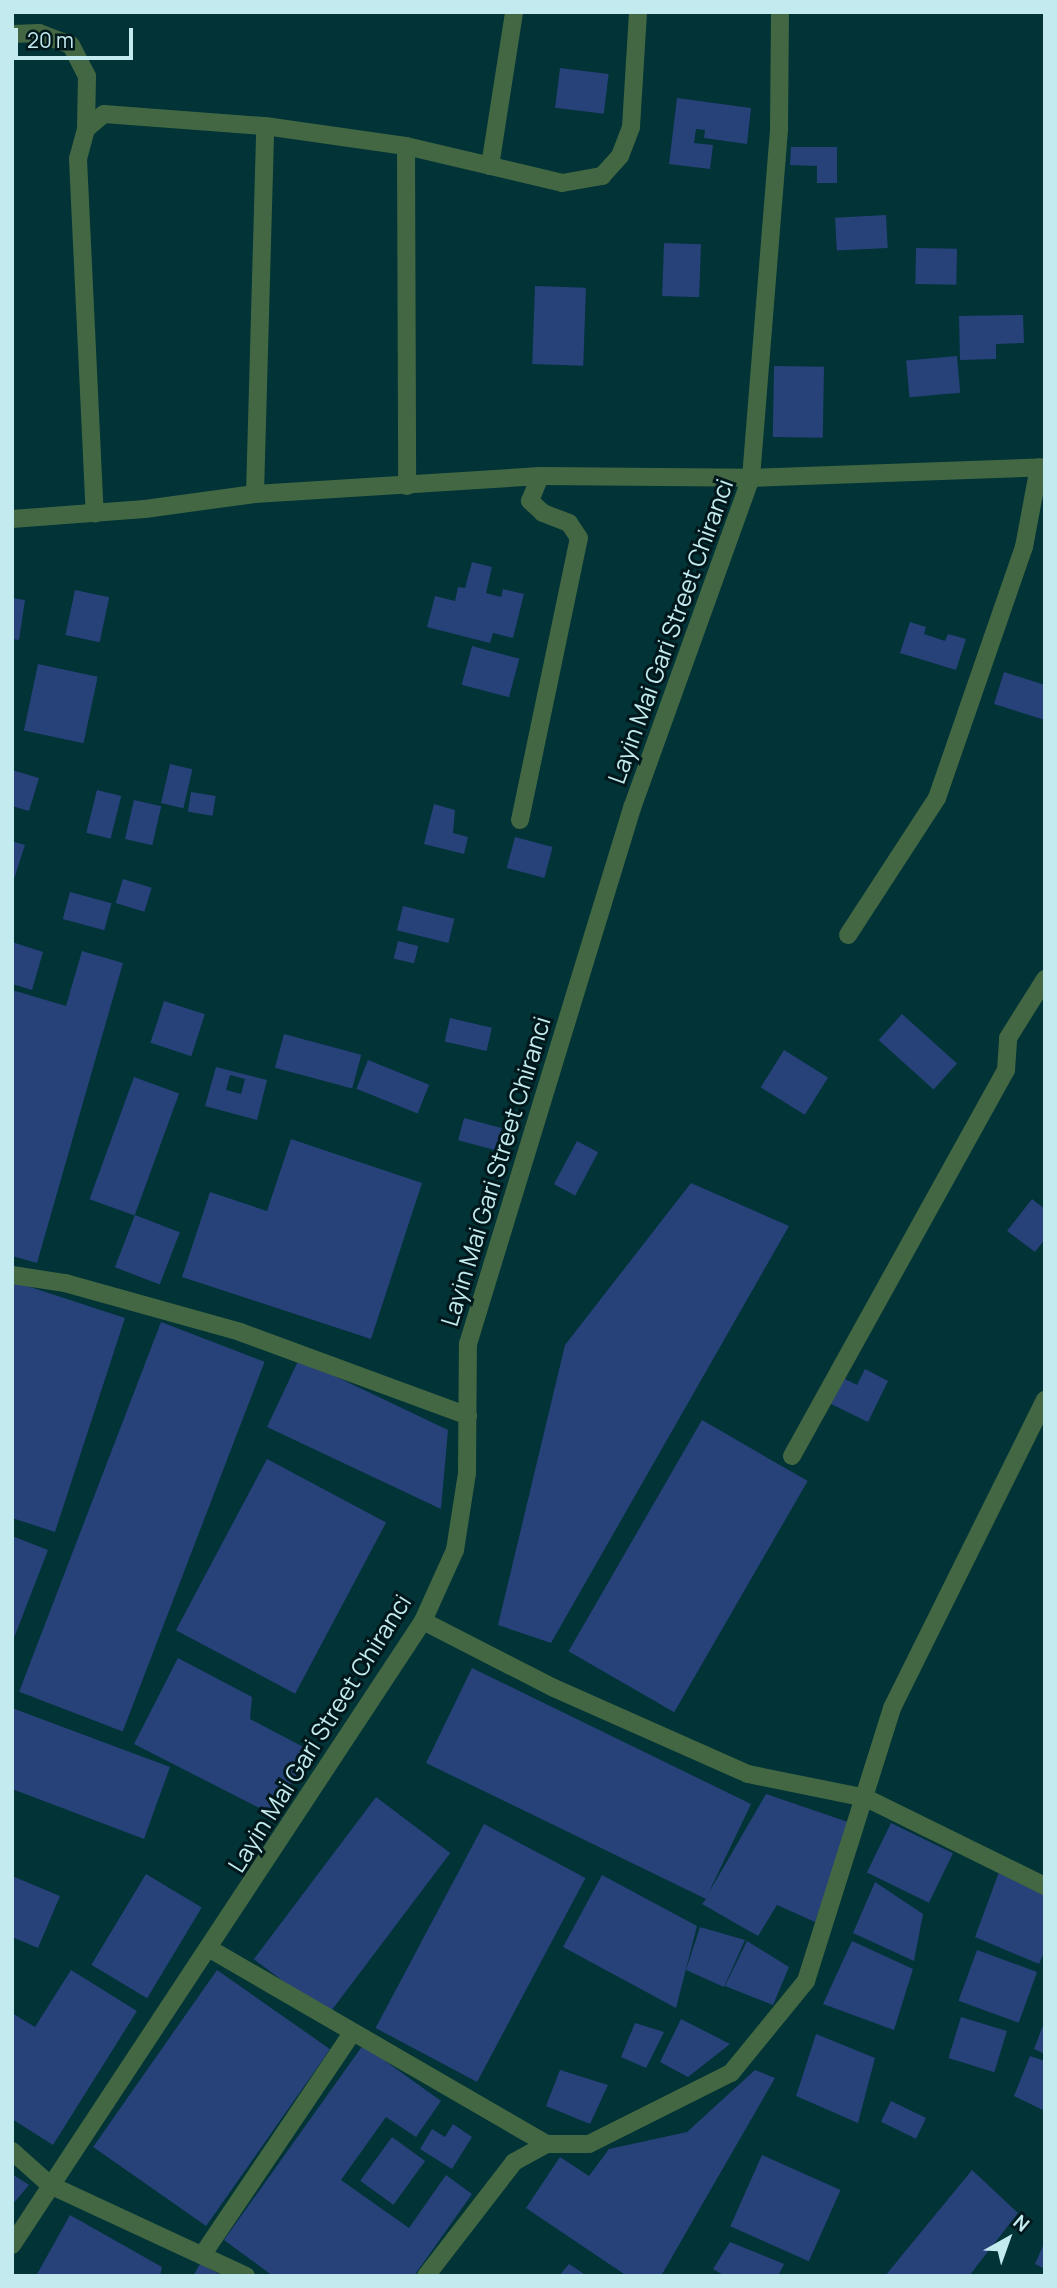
<!DOCTYPE html>
<html>
<head>
<meta charset="utf-8">
<style>
	body { margin:0 }
	#map { position:relative; width:1057px; height:2288px; overflow:hidden; background:#013337; font-family:Manrope,sans-serif }
	div>[style] { position:absolute }
	.building>* { inset:0; background:#274179; transform-origin:0 0 }
	.minor>* { height:18px; margin:-9px; padding:0 9px; transform-origin:9px; border-radius:9px; background:#436742 }
	span { translate:-50% -50%; white-space:nowrap; text-align:center; line-height:1.15; -webkit-text-stroke:6px #00181b; paint-order:stroke }
	.street-label { font-size:24px; color:#c3eaee }
	.frame { position:absolute; inset:0; border:14px solid #c3eaee; pointer-events:none }
	.north { position:absolute; left:973px; top:2204px; width:70px; height:70px; -webkit-text-stroke:5px #00181b; paint-order:stroke; rotate:40deg; font-size:19px; font-weight:700; line-height:28px; text-align:center; color:#c3eaee }
	.north::after { content:''; display:block; margin:auto; width:24px; height:32px; background:#c3eaee; clip-path:polygon(50% 0,100% 100%,50% 72%,0 100%) }
	.scale { position:absolute; left:14px; top:28px; width:119px; height:32px; box-sizing:border-box; border:4px solid #c3eaee; border-top:0; padding-left:9px; font-size:21px; line-height:24px; white-space:nowrap; color:#c3eaee; -webkit-text-stroke:5px #00181b; paint-order:stroke }
</style>
</head>
<body>
<div id="map">
	<div class="building">
		<i style="left:560px;top:68px;width:49px;height:40px;rotate:7deg"></i>
		<i style="clip-path:polygon(677px 98px,751px 108px,747px 144px,704px 138px,705px 130px,696px 129px,694px 143px,713px 145px,710px 169px,669px 164px)"></i>
		<i style="clip-path:polygon(791px 147px,837px 147px,837px 183px,817px 183px,817px 166px,790px 165px)"></i>
		<i style="left:886px;top:215px;width:33px;height:51px;rotate:87deg"></i>
		<i style="left:664px;top:243px;width:37px;height:53px;rotate:2deg"></i>
		<i style="left:916px;top:248px;width:41px;height:36px;rotate:1deg"></i>
		<i style="left:535px;top:286px;width:51px;height:78px;rotate:2deg"></i>
		<i style="clip-path:polygon(1023px 315px,1024px 343px,996px 344px,996px 359px,960px 360px,959px 316px)"></i>
		<i style="left:957px;top:356px;width:37px;height:51px;rotate:85deg"></i>
		<i style="left:774px;top:366px;width:50px;height:71px;rotate:1deg"></i>
		<i style="clip-path:polygon(472px 562px,492px 567px,486px 593px,501px 597px,503px 589px,524px 594px,513px 638px,493px 633px,490px 643px,427px 627px,435px 596px,455px 601px,458px 587px,465px 588px)"></i>
		<i style="left:75px;top:590px;width:35px;height:46px;rotate:12deg"></i>
		<i style="clip-path:polygon(12px 598px,25px 600px,19px 640px,12px 639px)"></i>
		<i style="clip-path:polygon(910px 622px,926px 627px,924px 634px,945px 641px,948px 634px,966px 639px,956px 670px,900px 653px)"></i>
		<i style="left:472px;top:646px;width:49px;height:40px;rotate:15deg"></i>
		<i style="left:38px;top:664px;width:61px;height:68px;rotate:12deg"></i>
		<i style="clip-path:polygon(1004px 672px,1045px 685px,1045px 720px,994px 704px)"></i>
		<i style="left:170px;top:764px;width:23px;height:40px;rotate:13deg"></i>
		<i style="clip-path:polygon(12px 770px,39px 778px,29px 811px,12px 806px)"></i>
		<i style="left:97px;top:790px;width:25px;height:44px;rotate:14deg"></i>
		<i style="left:191px;top:792px;width:25px;height:20px;rotate:9deg"></i>
		<i style="left:134px;top:800px;width:28px;height:40px;rotate:13deg"></i>
		<i style="clip-path:polygon(434px 804px,455px 810px,453px 833px,468px 837px,464px 854px,424px 844px)"></i>
		<i style="left:515px;top:837px;width:39px;height:32px;rotate:15deg"></i>
		<i style="clip-path:polygon(12px 841px,25px 845px,13px 882px,12px 882px)"></i>
		<i style="left:123px;top:879px;width:30px;height:25px;rotate:17deg"></i>
		<i style="left:70px;top:892px;width:43px;height:28px;rotate:15deg"></i>
		<i style="left:403px;top:906px;width:53px;height:25px;rotate:14deg"></i>
		<i style="left:398px;top:941px;width:21px;height:18px;rotate:14deg"></i>
		<i style="clip-path:polygon(12px 942px,43px 952px,32px 990px,12px 984px)"></i>
		<i style="clip-path:polygon(82px 951px,123px 963px,37px 1263px,12px 1256px,12px 990px,66px 1006px)"></i>
		<i style="left:164px;top:1001px;width:43px;height:44px;rotate:18deg"></i>
		<i style="left:902px;top:1014px;width:74px;height:35px;rotate:42deg"></i>
		<i style="left:450px;top:1018px;width:43px;height:24px;rotate:13deg"></i>
		<i style="left:284px;top:1034px;width:80px;height:35px;rotate:15deg"></i>
		<i style="left:784px;top:1050px;width:52px;height:44px;rotate:32deg"></i>
		<i style="left:368px;top:1060px;width:66px;height:31px;rotate:22deg"></i>
		<i style="clip-path:polygon(evenodd,216px 1067px,267px 1080px,257px 1120px,205px 1106px,216px 1067px,230px 1075px,245px 1079px,241px 1094px,226px 1090px,230px 1075px)"></i>
		<i style="left:134px;top:1077px;width:48px;height:130px;rotate:20deg"></i>
		<i style="left:464px;top:1118px;width:39px;height:23px;rotate:15deg"></i>
		<i style="clip-path:polygon(291px 1139px,422px 1183px,371px 1339px,182px 1277px,210px 1192px,267px 1211px)"></i>
		<i style="left:577px;top:1141px;width:24px;height:49px;rotate:28deg"></i>
		<i style="clip-path:polygon(691px 1183px,789px 1226px,551px 1643px,498px 1625px,565px 1345px)"></i>
		<i style="clip-path:polygon(1032px 1199px,1045px 1209px,1045px 1239px,1035px 1252px,1007px 1231px)"></i>
		<i style="left:135px;top:1215px;width:48px;height:56px;rotate:21deg"></i>
		<i style="clip-path:polygon(12px 1281px,125px 1318px,55px 1532px,12px 1518px)"></i>
		<i style="left:161px;top:1322px;width:111px;height:396px;rotate:21deg"></i>
		<i style="clip-path:polygon(299px 1359px,448px 1430px,441px 1509px,267px 1427px)"></i>
		<i style="clip-path:polygon(865px 1369px,888px 1381px,868px 1422px,827px 1402px,839px 1376px,857px 1385px)"></i>
		<i style="left:702px;top:1420px;width:122px;height:267px;rotate:30deg"></i>
		<i style="left:267px;top:1459px;width:135px;height:194px;rotate:28deg"></i>
		<i style="clip-path:polygon(12px 1536px,48px 1550px,12px 1643px)"></i>
		<i style="clip-path:polygon(178px 1658px,252px 1697px,250px 1719px,309px 1750px,275px 1816px,134px 1744px)"></i>
		<i style="clip-path:polygon(472px 1668px,751px 1804px,708px 1894px,766px 1794px,851px 1823px,815px 1922px,777px 1905px,758px 1936px,702px 1904px,706px 1899px,426px 1763px)"></i>
		<i style="clip-path:polygon(12px 1708px,170px 1767px,144px 1839px,12px 1789px)"></i>
		<i style="left:376px;top:1797px;width:93px;height:203px;rotate:37deg"></i>
		<i style="left:891px;top:1823px;width:69px;height:55px;rotate:26deg"></i>
		<i style="left:484px;top:1824px;width:115px;height:231px;rotate:28deg"></i>
		<i style="clip-path:polygon(999px 1872px,1045px 1895px,1045px 1950px,1039px 1964px,975px 1937px)"></i>
		<i style="left:146px;top:1874px;width:65px;height:106px;rotate:31deg"></i>
		<i style="clip-path:polygon(602px 1875px,697px 1926px,676px 2008px,563px 1947px)"></i>
		<i style="clip-path:polygon(12px 1876px,60px 1896px,38px 1948px,12px 1937px)"></i>
		<i style="clip-path:polygon(875px 1882px,923px 1914px,914px 1961px,853px 1933px)"></i>
		<i style="clip-path:polygon(700px 1927px,745px 1940px,724px 1987px,686px 1970px)"></i>
		<i style="clip-path:polygon(747px 1941px,789px 1967px,773px 2005px,725px 1986px)"></i>
		<i style="clip-path:polygon(852px 1941px,913px 1969px,894px 2030px,823px 2004px)"></i>
		<i style="left:977px;top:1950px;width:64px;height:54px;rotate:20deg"></i>
		<i style="clip-path:polygon(71px 1970px,137px 2011px,53px 2145px,12px 2119px,12px 2013px,35px 2027px)"></i>
		<i style="left:217px;top:1970px;width:138px;height:216px;rotate:35deg"></i>
		<i style="left:961px;top:2017px;width:48px;height:43px;rotate:17deg"></i>
		<i style="clip-path:polygon(681px 2019px,730px 2044px,688px 2077px,660px 2062px)"></i>
		<i style="clip-path:polygon(1045px 2020px,1045px 2054px,1034px 2049px)"></i>
		<i style="clip-path:polygon(635px 2023px,664px 2032px,646px 2068px,621px 2057px)"></i>
		<i style="clip-path:polygon(816px 2034px,875px 2058px,858px 2123px,796px 2096px)"></i>
		<i style="clip-path:polygon(363px 2045px,441px 2101px,416px 2137px,386px 2117px,341px 2180px,409px 2228px,446px 2175px,472px 2194px,414px 2276px,273px 2276px,224px 2240px)"></i>
		<i style="clip-path:polygon(1030px 2056px,1045px 2061px,1045px 2111px,1014px 2096px)"></i>
		<i style="clip-path:polygon(560px 2070px,608px 2085px,590px 2124px,546px 2106px)"></i>
		<i style="clip-path:polygon(755px 2070px,775px 2078px,661px 2276px,627px 2276px,526px 2208px,560px 2157px,589px 2176px,609px 2149px,687px 2132px)"></i>
		<i style="left:891px;top:2101px;width:39px;height:23px;rotate:26deg"></i>
		<i style="clip-path:polygon(453px 2124px,472px 2137px,452px 2169px,420px 2149px,432px 2129px,445px 2137px)"></i>
		<i style="left:392px;top:2137px;width:41px;height:54px;rotate:36deg"></i>
		<i style="left:762px;top:2155px;width:86px;height:78px;rotate:24deg"></i>
		<i style="clip-path:polygon(972px 2170px,1018px 2213px,969px 2276px,885px 2276px)"></i>
		<i style="clip-path:polygon(12px 2174px,29px 2185px,12px 2205px)"></i>
		<i style="clip-path:polygon(70px 2215px,162px 2267px,160px 2276px,36px 2276px)"></i>
		<i style="clip-path:polygon(1045px 2241px,1045px 2269px,1035px 2264px)"></i>
		<i style="clip-path:polygon(730px 2242px,784px 2264px,778px 2276px,725px 2276px,713px 2269px)"></i>
		<i style="clip-path:polygon(200px 2264px,223px 2276px,193px 2276px)"></i>
		<i style="clip-path:polygon(569px 2264px,587px 2276px,559px 2276px)"></i>
	</div>
	<div class="minor">
		<i style="left:12px;top:34px;width:27px;rotate:-2deg"></i>
		<i style="left:39px;top:33px;width:34px;rotate:21deg"></i>
		<i style="left:71px;top:45px;width:35px;rotate:63deg"></i>
		<i style="left:87px;top:76px;width:53px;rotate:91.1deg"></i>
		<i style="left:86px;top:129px;width:31px;rotate:105deg"></i>
		<i style="left:78px;top:159px;width:355px;rotate:87.3deg"></i>
		<i style="left:86px;top:129px;width:23px;rotate:-40deg"></i>
		<i style="left:104px;top:114px;width:161px;rotate:4.3deg"></i>
		<i style="left:265px;top:126px;width:142px;rotate:8.1deg"></i>
		<i style="left:406px;top:146px;width:160px;rotate:13.3deg"></i>
		<i style="left:562px;top:183px;width:41px;rotate:-9.9deg"></i>
		<i style="left:602px;top:176px;width:27px;rotate:-48deg"></i>
		<i style="left:620px;top:156px;width:31px;rotate:-69deg"></i>
		<i style="left:631px;top:127px;width:115px;rotate:-86.5deg"></i>
		<i style="left:406px;top:146px;width:340px;rotate:89.8deg"></i>
		<i style="left:490px;top:166px;width:156px;rotate:-81.1deg"></i>
		<i style="left:255px;top:494px;width:368px;rotate:-88.4deg"></i>
		<i style="left:12px;top:519px;width:133px;rotate:-4.3deg"></i>
		<i style="left:145px;top:509px;width:111px;rotate:-7.8deg"></i>
		<i style="left:255px;top:494px;width:286px;rotate:-3.6deg"></i>
		<i style="left:540px;top:476px;width:211px;rotate:0.5deg"></i>
		<i style="left:751px;top:478px;width:294px;rotate:-2.1deg"></i>
		<i style="left:520px;top:820px;width:288px;rotate:-78.2deg"></i>
		<i style="left:579px;top:538px;width:18px;rotate:-124deg"></i>
		<i style="left:569px;top:523px;width:28px;rotate:-159deg"></i>
		<i style="left:543px;top:513px;width:18px;rotate:-137deg"></i>
		<i style="left:530px;top:501px;width:27px;rotate:-68deg"></i>
		<i style="left:848px;top:935px;width:163px;rotate:-57deg"></i>
		<i style="left:937px;top:798px;width:266px;rotate:-70.9deg"></i>
		<i style="left:1024px;top:547px;width:81px;rotate:-79.4deg"></i>
		<i style="left:12px;top:1275px;width:54px;rotate:8.6deg"></i>
		<i style="left:65px;top:1283px;width:182px;rotate:15.6deg"></i>
		<i style="left:240px;top:1332px;width:243px;rotate:20.2deg"></i>
		<i style="left:792px;top:1456px;width:441px;rotate:-61deg"></i>
		<i style="left:1006px;top:1070px;width:32px;rotate:-86deg"></i>
		<i style="left:1008px;top:1038px;width:70px;rotate:-57.9deg"></i>
		<i style="left:423px;top:1621px;width:147px;rotate:27.1deg"></i>
		<i style="left:554px;top:1688px;width:212px;rotate:23.9deg"></i>
		<i style="left:748px;top:1774px;width:120px;rotate:11.5deg"></i>
		<i style="left:866px;top:1798px;width:199px;rotate:26.2deg"></i>
		<i style="left:210px;top:1949px;width:388px;rotate:30.1deg"></i>
		<i style="left:546px;top:2144px;width:43px"></i>
		<i style="left:589px;top:2144px;width:159px;rotate:-26.6deg"></i>
		<i style="left:731px;top:2073px;width:119px;rotate:-50.8deg"></i>
		<i style="left:806px;top:1981px;width:286px;rotate:-72.5deg"></i>
		<i style="left:892px;top:1708px;width:344px;rotate:-63.6deg"></i>
		<i style="left:12px;top:2151px;width:51px;rotate:41.8deg"></i>
		<i style="left:50px;top:2185px;width:216px;rotate:24.9deg"></i>
		<i style="left:12px;top:2245px;width:747px;rotate:-56.63deg"></i>
		<i style="left:423px;top:1621px;width:78px;rotate:-65.7deg"></i>
		<i style="left:455px;top:1550px;width:78px;rotate:-81.1deg"></i>
		<i style="left:467px;top:1473px;width:129px;rotate:-89.6deg"></i>
		<i style="left:468px;top:1344px;width:561px;rotate:-72.99deg"></i>
		<i style="left:632px;top:808px;width:351px;rotate:-70.2deg"></i>
		<i style="left:751px;top:478px;width:352px;rotate:-85.4deg"></i>
		<i style="left:779px;top:127px;width:115px;rotate:-89.5deg"></i>
		<i style="left:203px;top:2254px;width:267px;rotate:-56deg"></i>
		<i style="left:426px;top:2276px;width:144px;rotate:-52.3deg"></i>
		<i style="left:514px;top:2162px;width:37px;rotate:-29deg"></i>
	</div>
	<div class="street-label">
		<span style="left:670px;top:631px;rotate:-70deg">Layin Mai Gari Street Chiranci</span>
		<span style="left:495px;top:1171px;rotate:-73deg">Layin Mai Gari Street Chiranci</span>
		<span style="left:319px;top:1733px;rotate:-58deg">Layin Mai Gari Street Chiranci</span>
	</div>
	<div class="frame"></div>
	<div class="north">N</div>
	<div class="scale">20 m</div>
</div>
</body>
</html>
